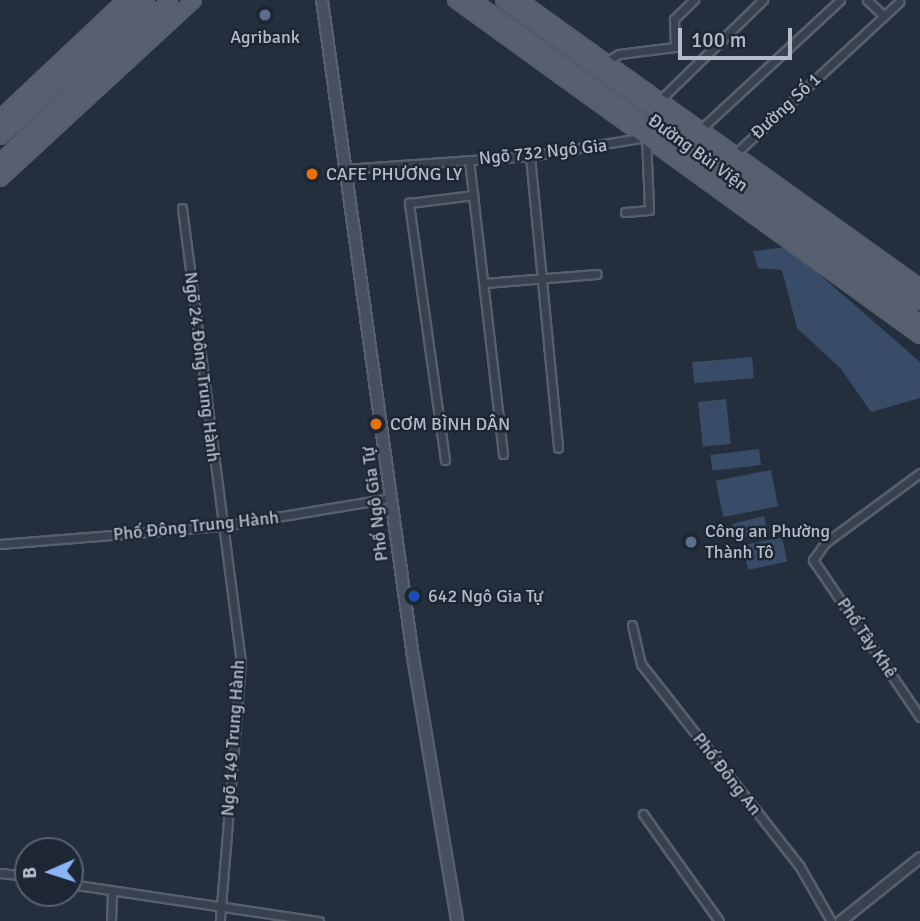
<!DOCTYPE html>
<html>
<head>
<meta charset="utf-8">
<style>
	body { margin:0 }
	#map { position:relative; width:920px; height:921px; overflow:hidden; background:#242f3e; font-family:Signika,sans-serif }
	div>[style] { position:absolute }
	.water>* { inset:0; background:#394c67; transform-origin:0 0 }
	.roads { filter:drop-shadow(2px 0 #565f6c) drop-shadow(-2px 0 #565f6c) drop-shadow(0 2px #565f6c) drop-shadow(0 -2px #565f6c) }
	.minor>* { height:7px; margin:-3.5px; padding:0 3.5px; transform-origin:3.5px; border-radius:3.5px; background:#38414e }
	.tertiary>* { height:9px; margin:-4.5px; padding:0 4.5px; transform-origin:4.5px; border-radius:4.5px; background:#38414e }
	.secondary>* { height:10px; margin:-5px; padding:0 5px; transform-origin:5px; border-radius:5px; background:#465061 }
	.primary>* { height:12px; margin:-6px; padding:0 6px; transform-origin:6px; border-radius:6px; background:#56606e }
	.dots>* { width:19px; height:19px; translate:-50% -50%; box-sizing:border-box; border:4px solid #1d2633; border-radius:50% }
	span { translate:-50% -50%; white-space:nowrap; text-align:center; line-height:1.15; -webkit-text-stroke:5px #1d2633; paint-order:stroke }
	.poi-label { font-size:18px; color:#b4bcc9 }
	.left { translate:0 -50%; text-align:left }
	.street-label { font-size:18px; color:#b4bcc9 }
	.north { position:absolute; left:14px; top:837px; width:70px; height:70px; box-sizing:border-box; background:#1d2633; border:2px solid #59626f; border-radius:50%; rotate:267deg; font-size:19px; font-weight:700; line-height:28px; text-align:center; color:#b4bcc9 }
	.north::after { content:''; display:block; margin:auto; width:24px; height:32px; background:#8ab4f8; clip-path:polygon(50% 0,100% 100%,50% 72%,0 100%) }
	.scale { position:absolute; left:678px; top:28px; width:114px; height:32px; box-sizing:border-box; border:4px solid #b4bcc9; border-top:0; padding-left:9px; font-size:21px; line-height:24px; white-space:nowrap; color:#b4bcc9; -webkit-text-stroke:5px #1d2633; paint-order:stroke }
</style>
</head>
<body>
<div id="map">
	<div class="water">
		<i style="clip-path:polygon(788px 247px,920px 362px,920px 398px,871px 412px,841px 369px,797px 328px,782px 270px,758px 268px,753px 251px)"></i>
		<i style="left:752px;top:357px;width:21px;height:60px;rotate:85deg"></i>
		<i style="left:726px;top:399px;width:45px;height:28px;rotate:84deg"></i>
		<i style="left:759px;top:449px;width:16px;height:49px;rotate:83deg"></i>
		<i style="left:771px;top:470px;width:37px;height:56px;rotate:79deg"></i>
		<i style="left:764px;top:516px;width:16px;height:33px;rotate:76deg"></i>
		<i style="left:782px;top:537px;width:25px;height:40px;rotate:78deg"></i>
	</div>
	<div class="roads">
		<div class="minor">
			<i style="left:867px;top:0;width:23px;rotate:43deg"></i>
			<i style="left:606px;top:62px;width:15px;rotate:-32deg"></i>
			<i style="left:619px;top:54px;width:56px;rotate:-7.1deg"></i>
			<i style="left:675px;top:47px;width:28px;rotate:-92deg"></i>
			<i style="left:674px;top:19px;width:28px;rotate:-44deg"></i>
			<i style="left:660px;top:100px;width:144px;rotate:-44.2deg"></i>
			<i style="left:702px;top:128px;width:188px;rotate:-42.8deg"></i>
			<i style="left:735px;top:154px;width:224px;rotate:-42.8deg"></i>
			<i style="left:530px;top:156px;width:293px;rotate:84.5deg"></i>
			<i style="left:469px;top:160px;width:296px;rotate:83.4deg"></i>
			<i style="left:344px;top:169px;width:186px;rotate:-4deg"></i>
			<i style="left:530px;top:156px;width:118px;rotate:-9.3deg"></i>
			<i style="left:646px;top:137px;width:73px;rotate:87.6deg"></i>
			<i style="left:649px;top:210px;width:24px;rotate:175deg"></i>
			<i style="left:182px;top:208px;width:459px;rotate:82.6deg"></i>
			<i style="left:241px;top:663px;width:259px;rotate:94.7deg"></i>
			<i style="left:485px;top:283px;width:112px;rotate:-4.6deg"></i>
			<i style="left:445px;top:460px;width:260px;rotate:-98deg"></i>
			<i style="left:409px;top:203px;width:65px;rotate:-7deg"></i>
			<i style="left:920px;top:473px;width:118px;rotate:143.6deg"></i>
			<i style="left:825px;top:543px;width:21px;rotate:125deg"></i>
			<i style="left:813px;top:560px;width:190px;rotate:55.7deg"></i>
			<i style="left:0;top:544px;width:223px;rotate:-4.6deg"></i>
			<i style="left:222px;top:526px;width:171px;rotate:-9.4deg"></i>
			<i style="left:632px;top:625px;width:40px;rotate:77deg"></i>
			<i style="left:641px;top:664px;width:258px;rotate:51.9deg"></i>
			<i style="left:800px;top:867px;width:62px;rotate:60.1deg"></i>
			<i style="left:643px;top:814px;width:131px;rotate:54.6deg"></i>
			<i style="left:0;top:873px;width:28px;rotate:6deg"></i>
			<i style="left:70px;top:884px;width:252px;rotate:8.5deg"></i>
			<i style="left:111px;top:921px;width:30px;rotate:-88deg"></i>
		</div>
		<div class="tertiary">
			<i style="left:840px;top:921px;width:102px;rotate:-38.7deg"></i>
		</div>
		<div class="secondary">
			<i style="left:322px;top:0;width:663px;rotate:82.11deg"></i>
			<i style="left:413px;top:657px;width:268px;rotate:80.5deg"></i>
		</div>
		<div class="primary">
			<i style="left:455px;top:0;width:574px;rotate:35.85deg"></i>
			<i style="left:473px;top:0;width:551px;rotate:35.85deg"></i>
			<i style="left:503px;top:0;width:515px;rotate:35.91deg"></i>
			<i style="left:519px;top:0;width:493px;rotate:35.6deg"></i>
			<i style="left:0;top:118px;width:172px;rotate:-43.3deg"></i>
			<i style="left:0;top:137px;width:201px;rotate:-43deg"></i>
			<i style="left:0;top:162px;width:235px;rotate:-43.6deg"></i>
			<i style="left:0;top:179px;width:264px;rotate:-42.7deg"></i>
		</div>
	</div>
	<div class="dots">
		<i style="left:265px;top:15px;background:#5c6f8a"></i>
		<i style="left:312px;top:174px;background:#e8710a"></i>
		<i style="left:376px;top:424px;background:#e8710a"></i>
		<i style="left:691px;top:542px;background:#5c6f8a"></i>
		<i style="left:414px;top:596px;background:#1a4fb4"></i>
	</div>
	<div class="poi-label">
		<span style="left:265px;top:37px">Agribank</span>
		<span class="left" style="left:326px;top:174px">CAFE PHƯƠNG LY</span>
		<span class="left" style="left:390px;top:424px">CƠM BÌNH DÂN</span>
		<span class="left" style="left:705px;top:542px">Công an Phường<br>Thành Tô</span>
		<span class="left" style="left:428px;top:596px">642 Ngô Gia Tự</span>
	</div>
	<div class="street-label">
		<span style="left:786px;top:106px;rotate:-43deg">Đường Số 1</span>
		<span style="left:543px;top:152px;rotate:-6deg">Ngõ 732 Ngô Gia</span>
		<span style="left:698px;top:153px;rotate:36deg">Đường Bùi Viện</span>
		<span style="left:202px;top:367px;rotate:83deg">Ngõ 24 Đông Trung Hành</span>
		<span style="left:375px;top:504px;rotate:-97deg">Phố Ngô Gia Tự</span>
		<span style="left:196px;top:526px;rotate:-6deg">Phố Đông Trung Hành</span>
		<span style="left:867px;top:638px;rotate:56deg">Phố Tây Khê</span>
		<span style="left:233px;top:738px;rotate:-86deg">Ngõ 149 Trung Hành</span>
		<span style="left:727px;top:774px;rotate:52deg">Phố Đông An</span>
	</div>
	<div class="north">B</div>
	<div class="scale">100 m</div>
</div>
</body>
</html>
